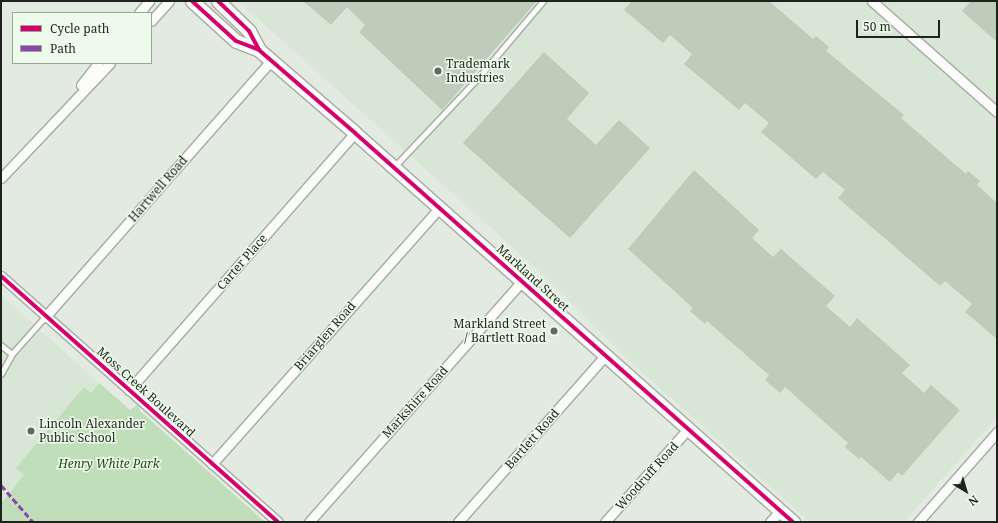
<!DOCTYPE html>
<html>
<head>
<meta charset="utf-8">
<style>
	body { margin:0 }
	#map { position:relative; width:998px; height:523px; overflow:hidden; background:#e2eae1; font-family:"Noto Serif",serif }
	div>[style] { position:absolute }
	.built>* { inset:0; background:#d8e7d5 }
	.green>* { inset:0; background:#bfdeb9 }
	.building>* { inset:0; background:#bdcdba }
	.roads { filter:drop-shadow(1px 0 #a5aba4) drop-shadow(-1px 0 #a5aba4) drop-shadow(0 1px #a5aba4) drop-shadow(0 -1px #a5aba4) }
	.lane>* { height:4.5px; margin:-2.25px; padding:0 2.25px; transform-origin:2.25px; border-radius:2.25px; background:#fbfcfa }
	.street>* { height:9px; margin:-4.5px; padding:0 4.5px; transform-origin:4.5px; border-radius:4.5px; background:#fbfcfa }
	.secondary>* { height:13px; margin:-6.5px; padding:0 6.5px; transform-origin:6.5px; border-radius:6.5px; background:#fbfcfa }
	.quiet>* { height:3px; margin-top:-1.5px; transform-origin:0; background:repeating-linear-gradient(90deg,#8e44ad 0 6px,transparent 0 9px) }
	.cycleway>* { height:4px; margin:-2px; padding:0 2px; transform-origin:2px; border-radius:2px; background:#d6006c }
	.dots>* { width:11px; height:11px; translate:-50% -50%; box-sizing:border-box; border:2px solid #edfbea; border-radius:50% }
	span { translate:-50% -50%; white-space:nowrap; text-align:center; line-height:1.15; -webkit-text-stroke:3px #edfbea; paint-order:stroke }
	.poi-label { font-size:12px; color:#1d231c }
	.left { translate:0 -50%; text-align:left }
	.right { translate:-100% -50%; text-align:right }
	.street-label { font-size:12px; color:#1d231c }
	.park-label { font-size:12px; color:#1e4916; font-style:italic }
	.frame { position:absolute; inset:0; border:2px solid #1d231c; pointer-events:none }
	.legend { position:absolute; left:12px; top:12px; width:140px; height:52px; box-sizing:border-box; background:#edfbea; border:1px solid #9aa598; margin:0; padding:5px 7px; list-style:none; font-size:12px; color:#1d231c }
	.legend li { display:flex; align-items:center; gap:8px; height:20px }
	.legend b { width:20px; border:1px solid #9aa598 }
	.north { position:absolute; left:946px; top:471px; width:40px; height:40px; -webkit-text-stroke:3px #edfbea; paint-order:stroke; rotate:142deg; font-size:11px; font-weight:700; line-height:16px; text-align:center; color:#1d231c }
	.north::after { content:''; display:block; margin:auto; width:14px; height:18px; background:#1d231c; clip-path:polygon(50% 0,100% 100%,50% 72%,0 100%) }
	.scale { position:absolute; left:856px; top:20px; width:84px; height:18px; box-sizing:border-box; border:2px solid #1d231c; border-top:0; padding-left:5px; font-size:12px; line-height:14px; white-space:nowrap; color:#1d231c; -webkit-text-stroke:3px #edfbea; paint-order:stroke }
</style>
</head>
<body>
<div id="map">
	<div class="built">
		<i style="clip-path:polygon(238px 1px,997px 1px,997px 417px,904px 522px,810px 522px,626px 358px,550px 281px)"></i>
		<i style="clip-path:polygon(1px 295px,99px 383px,1px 504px)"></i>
	</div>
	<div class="green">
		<i style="clip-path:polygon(99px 383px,130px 410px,139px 404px,140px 411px,265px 522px,1px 522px,1px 504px,24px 475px,16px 468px,84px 387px,91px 393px)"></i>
	</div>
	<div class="building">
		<i style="clip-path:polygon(303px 1px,537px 1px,442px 110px,359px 32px,365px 25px,347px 7px,331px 25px)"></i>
		<i style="clip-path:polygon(632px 1px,769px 1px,813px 39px,816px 36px,829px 47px,826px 51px,904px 115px,901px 118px,966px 174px,968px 171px,980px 181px,977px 185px,997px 203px,997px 339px,965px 312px,972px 304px,945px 281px,940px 286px,838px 198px,845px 190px,823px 172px,816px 179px,761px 132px,769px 123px,745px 103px,739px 110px,684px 64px,692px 54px,670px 35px,663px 43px,624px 10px)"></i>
		<i style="clip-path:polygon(971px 1px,997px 1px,997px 42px,962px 11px)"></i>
		<i style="clip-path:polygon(544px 52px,589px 93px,567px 119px,596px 145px,619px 120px,650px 148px,570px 238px,463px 143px)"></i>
		<i style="clip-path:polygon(694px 170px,759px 230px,752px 238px,773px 257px,781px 249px,835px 296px,826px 306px,850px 327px,857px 318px,910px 365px,902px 373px,924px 393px,931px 385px,960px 410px,902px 476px,898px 472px,890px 482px,861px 457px,859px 459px,845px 447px,848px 443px,785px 387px,780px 393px,765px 380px,769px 375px,707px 321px,705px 324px,690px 311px,693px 308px,628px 249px)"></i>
	</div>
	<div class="roads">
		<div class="lane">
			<i style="left:395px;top:166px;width:121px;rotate:-46.7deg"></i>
			<i style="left:478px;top:78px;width:101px;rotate:-49.8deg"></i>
			<i style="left:1px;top:345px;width:14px;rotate:39deg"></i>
			<i style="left:1px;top:374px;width:23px;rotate:-61deg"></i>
			<i style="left:12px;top:354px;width:50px;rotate:-48.3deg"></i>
		</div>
		<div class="street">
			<i style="left:872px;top:1px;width:167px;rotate:41.6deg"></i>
			<i style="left:139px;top:13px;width:16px;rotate:-50deg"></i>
			<i style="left:151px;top:21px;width:27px;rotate:-48deg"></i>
			<i style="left:81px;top:85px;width:28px;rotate:-52deg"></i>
			<i style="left:1px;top:178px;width:158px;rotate:-46.5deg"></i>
			<i style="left:1px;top:276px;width:370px;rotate:41.6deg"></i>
			<i style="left:45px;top:317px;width:341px;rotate:-48.6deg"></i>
			<i style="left:129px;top:390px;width:342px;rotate:-48.7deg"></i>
			<i style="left:212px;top:464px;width:342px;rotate:-48.4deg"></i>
			<i style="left:309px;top:522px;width:322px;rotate:-48.5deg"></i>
			<i style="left:458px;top:522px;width:222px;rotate:-48.5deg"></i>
			<i style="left:605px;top:522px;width:125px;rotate:-48.3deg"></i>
			<i style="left:770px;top:522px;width:15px;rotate:-48deg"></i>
			<i style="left:918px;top:522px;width:120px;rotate:-48.7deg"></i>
		</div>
		<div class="secondary">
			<i style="left:192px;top:1px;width:59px;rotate:42.3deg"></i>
			<i style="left:236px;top:41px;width:25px;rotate:21deg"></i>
			<i style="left:259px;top:50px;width:127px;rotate:40.8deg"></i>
			<i style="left:355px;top:133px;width:586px;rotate:41.61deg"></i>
			<i style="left:218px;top:1px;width:43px;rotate:44.1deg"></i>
			<i style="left:249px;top:31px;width:21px;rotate:62deg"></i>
		</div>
	</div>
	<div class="quiet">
		<i style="left:1px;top:485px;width:49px;rotate:49.1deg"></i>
	</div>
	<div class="cycleway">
		<i style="left:192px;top:1px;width:59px;rotate:42.3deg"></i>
		<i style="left:236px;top:41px;width:25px;rotate:21deg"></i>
		<i style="left:259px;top:50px;width:127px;rotate:40.8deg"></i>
		<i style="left:355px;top:133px;width:586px;rotate:41.61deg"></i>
		<i style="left:218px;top:1px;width:43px;rotate:44.1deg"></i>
		<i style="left:249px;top:31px;width:21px;rotate:62deg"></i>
		<i style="left:1px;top:276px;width:370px;rotate:41.6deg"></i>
	</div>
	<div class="dots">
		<i style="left:438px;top:71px;background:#626961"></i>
		<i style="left:554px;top:331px;background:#626961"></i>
		<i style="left:31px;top:431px;background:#626961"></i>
	</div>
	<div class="poi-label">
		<span class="left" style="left:446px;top:71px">Trademark<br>Industries</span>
		<span class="right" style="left:546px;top:331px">Markland Street<br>/ Bartlett Road</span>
		<span class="left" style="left:39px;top:431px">Lincoln Alexander<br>Public School</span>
	</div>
	<div class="street-label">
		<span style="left:158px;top:189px;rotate:-49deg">Hartwell Road</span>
		<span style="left:242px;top:262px;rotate:-49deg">Carter Place</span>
		<span style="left:533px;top:278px;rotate:42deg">Markland Street</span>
		<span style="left:325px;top:336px;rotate:-49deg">Briarglen Road</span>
		<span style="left:146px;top:392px;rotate:42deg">Moss Creek Boulevard</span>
		<span style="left:415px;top:402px;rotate:-48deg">Markshire Road</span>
		<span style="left:532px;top:439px;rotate:-49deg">Bartlett Road</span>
		<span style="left:647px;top:476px;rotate:-48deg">Woodruff Road</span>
	</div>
	<div class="park-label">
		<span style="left:109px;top:464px">Henry White Park</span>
	</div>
	<div class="frame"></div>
	<ul class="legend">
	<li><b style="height:5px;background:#d6006c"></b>Cycle path</li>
	<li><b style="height:5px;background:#8e44ad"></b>Path</li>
	</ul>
	<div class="north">N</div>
	<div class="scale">50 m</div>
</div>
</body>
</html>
